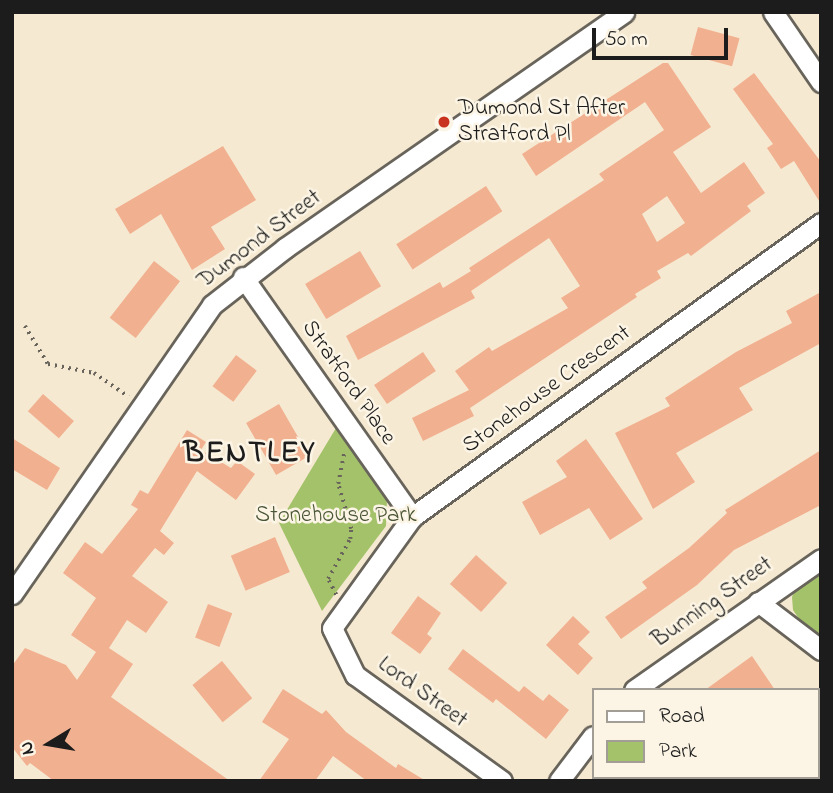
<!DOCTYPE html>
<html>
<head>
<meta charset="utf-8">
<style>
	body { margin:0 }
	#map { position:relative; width:833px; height:793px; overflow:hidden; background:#f6e9d1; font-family:"Indie Flower",sans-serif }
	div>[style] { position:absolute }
	.green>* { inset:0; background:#a3c26a }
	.building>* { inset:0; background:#f1b090; transform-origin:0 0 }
	.path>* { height:3.5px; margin-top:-1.75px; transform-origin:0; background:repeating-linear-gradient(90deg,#68645b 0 2px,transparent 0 7px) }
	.roads { filter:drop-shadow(2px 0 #68645b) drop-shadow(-2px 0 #68645b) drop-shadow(0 2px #68645b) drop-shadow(0 -2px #68645b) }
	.minor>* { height:19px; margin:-9.5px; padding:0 9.5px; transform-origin:9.5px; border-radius:9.5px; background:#fff }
	.dots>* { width:19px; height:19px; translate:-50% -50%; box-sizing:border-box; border:4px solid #fcf5e5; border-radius:50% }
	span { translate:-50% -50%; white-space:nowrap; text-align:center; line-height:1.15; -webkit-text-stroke:5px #fcf5e5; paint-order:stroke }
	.poi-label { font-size:23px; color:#1c1c1c }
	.left { translate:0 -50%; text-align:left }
	.street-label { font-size:23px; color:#1c1c1c }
	.park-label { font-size:23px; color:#4b5637 }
	.district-label { font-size:30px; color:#1c1c1c; font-weight:700; letter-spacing:2px }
	.frame { position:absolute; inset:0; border:14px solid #1c1c1c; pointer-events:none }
	.legend { position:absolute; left:592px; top:688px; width:228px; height:91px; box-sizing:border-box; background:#fcf5e5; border:2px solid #a29e95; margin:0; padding:9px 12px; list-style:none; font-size:21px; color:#1c1c1c }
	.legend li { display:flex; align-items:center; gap:14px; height:35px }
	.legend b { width:35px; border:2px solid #a29e95 }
	.north { position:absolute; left:14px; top:709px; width:70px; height:70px; -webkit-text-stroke:5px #fcf5e5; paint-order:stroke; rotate:259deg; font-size:19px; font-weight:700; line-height:28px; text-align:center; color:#1c1c1c }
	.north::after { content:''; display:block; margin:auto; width:24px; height:32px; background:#1c1c1c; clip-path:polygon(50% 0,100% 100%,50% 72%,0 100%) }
	.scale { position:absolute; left:592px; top:28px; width:136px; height:32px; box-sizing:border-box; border:4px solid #1c1c1c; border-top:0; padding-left:9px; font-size:21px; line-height:24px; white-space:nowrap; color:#1c1c1c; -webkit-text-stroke:5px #fcf5e5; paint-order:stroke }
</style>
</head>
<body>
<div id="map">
	<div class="green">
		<i style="clip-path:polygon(336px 428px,387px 499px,386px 526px,322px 611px,279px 523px)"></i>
		<i style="clip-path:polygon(821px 569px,821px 636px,801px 622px,793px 610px,792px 597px,796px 587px)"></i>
	</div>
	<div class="building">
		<i style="left:698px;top:27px;width:43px;height:29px;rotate:15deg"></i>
		<i style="clip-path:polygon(evenodd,663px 63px,668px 63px,711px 127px,673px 152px,701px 193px,744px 162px,765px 193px,747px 206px,751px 211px,691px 256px,688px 253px,657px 271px,661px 278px,635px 294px,637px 297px,470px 408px,474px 416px,423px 441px,412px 418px,469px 390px,455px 371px,489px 347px,492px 351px,568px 308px,561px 298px,580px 286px,549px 238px,471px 291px,475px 298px,358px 360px,346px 336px,440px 282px,443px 288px,471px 271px,469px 268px,604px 180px,599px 174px,664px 130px,645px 102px,536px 176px,522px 154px,663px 63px,667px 196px,685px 223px,657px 242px,642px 214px,667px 196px)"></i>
		<i style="clip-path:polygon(754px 73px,821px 162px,821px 204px,794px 161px,781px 169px,767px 148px,773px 144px,733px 89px)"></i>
		<i style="clip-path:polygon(223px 146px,256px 200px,211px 227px,225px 249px,192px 270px,161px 214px,130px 234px,115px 209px)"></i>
		<i style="left:486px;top:186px;width:30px;height:107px;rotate:57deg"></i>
		<i style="left:360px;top:251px;width:41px;height:64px;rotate:59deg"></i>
		<i style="left:154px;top:261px;width:33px;height:72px;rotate:38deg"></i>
		<i style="clip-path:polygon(821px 292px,821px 343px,739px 388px,753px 410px,676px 453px,695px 482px,653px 509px,615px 433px,670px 406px,665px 398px,736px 352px,792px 323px,786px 311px)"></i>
		<i style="left:423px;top:352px;width:23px;height:59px;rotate:56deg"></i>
		<i style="left:236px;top:355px;width:26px;height:39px;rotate:37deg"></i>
		<i style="left:43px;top:394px;width:41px;height:23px;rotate:41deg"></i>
		<i style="left:279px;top:404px;width:60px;height:38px;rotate:60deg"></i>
		<i style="clip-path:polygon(187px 430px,206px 442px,201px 450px,231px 468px,237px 461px,255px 474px,236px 500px,197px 471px,160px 531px,174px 543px,164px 555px,155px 548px,132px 576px,168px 602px,146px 633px,127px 620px,109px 648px,133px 664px,111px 697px,230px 781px,54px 781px,30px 763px,27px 766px,12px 747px,12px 666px,25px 648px,66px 665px,77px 680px,96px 652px,71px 635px,96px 598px,63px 573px,85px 542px,102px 554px,138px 509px,131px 505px,140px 490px,148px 494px)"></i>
		<i style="clip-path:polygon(12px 438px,60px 468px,47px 490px,12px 469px)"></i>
		<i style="clip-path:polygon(586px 439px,643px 519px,610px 540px,589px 508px,540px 535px,522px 502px,567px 477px,556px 461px)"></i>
		<i style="clip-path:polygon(821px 450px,821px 505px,734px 550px,697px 585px,621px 639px,605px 617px,647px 588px,642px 582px,689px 548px,727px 513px,725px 510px)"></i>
		<i style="left:275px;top:537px;width:38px;height:48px;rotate:67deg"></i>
		<i style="left:476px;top:555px;width:42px;height:39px;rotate:42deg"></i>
		<i style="clip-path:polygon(418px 596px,441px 613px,427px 634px,432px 638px,420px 654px,391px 633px)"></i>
		<i style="left:208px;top:604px;width:26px;height:36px;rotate:21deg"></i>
		<i style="clip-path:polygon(573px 616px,590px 632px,578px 644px,593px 658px,578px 675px,546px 645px)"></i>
		<i style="clip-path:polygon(463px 649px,519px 692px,524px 686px,543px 701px,549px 694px,569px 710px,546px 739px,496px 699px,493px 703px,448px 669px)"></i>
		<i style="clip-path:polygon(752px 656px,775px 690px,705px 690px)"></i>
		<i style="left:222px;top:661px;width:48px;height:38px;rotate:51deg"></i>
		<i style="clip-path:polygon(283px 689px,322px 714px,326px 710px,346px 732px,396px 768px,398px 764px,426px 781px,367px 781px,333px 756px,315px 781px,259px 781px,289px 739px,262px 722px)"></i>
	</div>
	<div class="path">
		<i style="left:25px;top:326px;width:44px;rotate:58.8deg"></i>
		<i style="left:48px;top:364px;width:47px;rotate:11.1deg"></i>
		<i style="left:94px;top:373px;width:42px;rotate:34.4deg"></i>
		<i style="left:336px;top:595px;width:18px;rotate:-117deg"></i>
		<i style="left:328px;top:579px;width:46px;rotate:-61.2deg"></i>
		<i style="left:350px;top:539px;width:10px;rotate:-84deg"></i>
		<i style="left:351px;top:529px;width:47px;rotate:-106.1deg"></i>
		<i style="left:338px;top:484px;width:33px;rotate:-79deg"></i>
	</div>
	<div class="roads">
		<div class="minor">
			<i style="left:773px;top:12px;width:85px;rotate:55.6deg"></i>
			<i style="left:243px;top:277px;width:294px;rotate:54.8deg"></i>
			<i style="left:12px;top:594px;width:351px;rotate:-55.3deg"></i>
			<i style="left:212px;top:305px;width:93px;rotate:-38deg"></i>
			<i style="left:285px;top:248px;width:413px;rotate:-34.8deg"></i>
			<i style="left:758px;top:602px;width:79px;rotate:37.3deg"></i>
			<i style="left:634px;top:690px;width:228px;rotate:-35deg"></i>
			<i style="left:502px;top:781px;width:181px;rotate:-144.2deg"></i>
			<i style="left:355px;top:675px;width:52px;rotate:-116.1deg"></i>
			<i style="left:332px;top:628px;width:137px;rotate:-54.2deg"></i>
			<i style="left:412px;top:517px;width:504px;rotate:-35.71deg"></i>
			<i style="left:559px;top:781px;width:56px;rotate:-52.9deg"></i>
		</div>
	</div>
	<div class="dots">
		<i style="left:444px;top:122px;background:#c8321e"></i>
	</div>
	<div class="poi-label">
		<span class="left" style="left:458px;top:122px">Dumond St After<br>Stratford Pl</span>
	</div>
	<div class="street-label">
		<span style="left:260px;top:240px;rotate:-37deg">Dumond Street</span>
		<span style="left:348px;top:383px;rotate:55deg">Stratford Place</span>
		<span style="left:547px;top:390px;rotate:-36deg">Stonehouse Crescent</span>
		<span style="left:713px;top:603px;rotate:-35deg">Bunning Street</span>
		<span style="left:422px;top:693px;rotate:36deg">Lord Street</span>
	</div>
	<div class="park-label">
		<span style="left:336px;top:516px">Stonehouse Park</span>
	</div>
	<div class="district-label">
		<span style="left:250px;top:454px">BENTLEY</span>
	</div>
	<div class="frame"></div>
	<ul class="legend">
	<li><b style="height:9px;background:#fff"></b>Road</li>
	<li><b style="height:19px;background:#a3c26a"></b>Park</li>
	</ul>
	<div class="north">N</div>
	<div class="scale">50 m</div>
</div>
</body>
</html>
